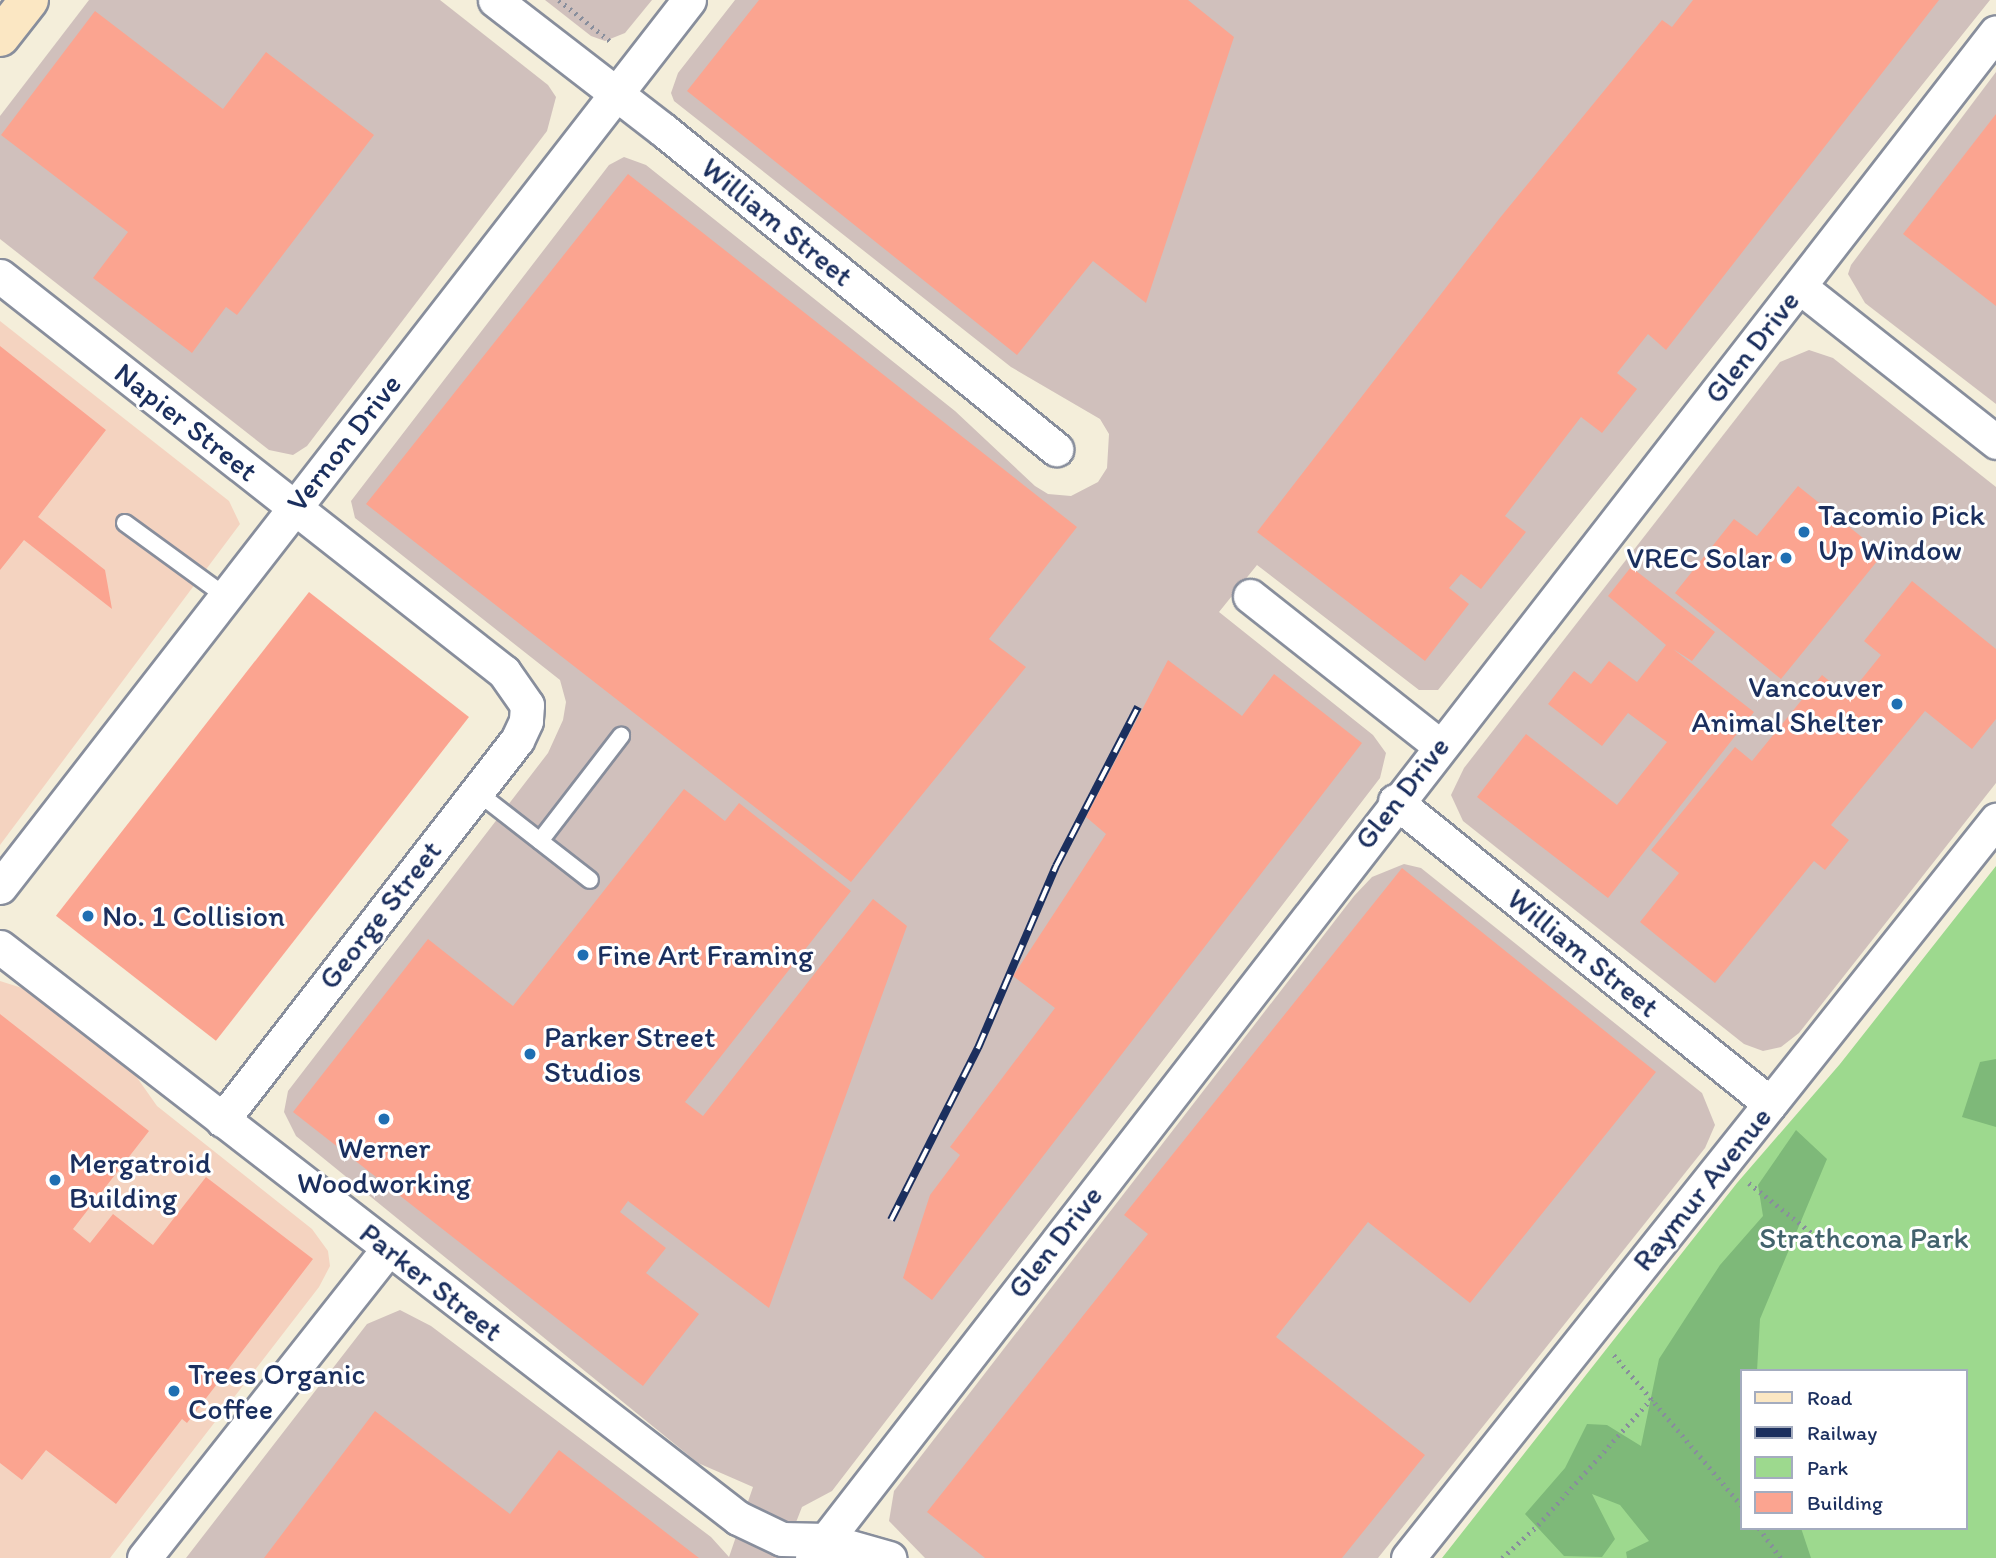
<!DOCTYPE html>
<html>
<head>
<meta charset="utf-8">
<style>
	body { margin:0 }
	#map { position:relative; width:1996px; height:1558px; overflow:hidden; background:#f4eeda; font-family:Itim,sans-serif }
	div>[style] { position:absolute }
	.built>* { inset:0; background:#f4d3c0 }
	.industrial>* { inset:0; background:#d0c0bc }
	.green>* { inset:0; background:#9dd98e }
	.forest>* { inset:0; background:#7eb979 }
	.building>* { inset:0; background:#fba490; transform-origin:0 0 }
	.path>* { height:4.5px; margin-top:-2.25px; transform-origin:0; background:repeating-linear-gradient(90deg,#888e9c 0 2px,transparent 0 7px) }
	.roads { filter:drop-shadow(2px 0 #888e9c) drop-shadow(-2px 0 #888e9c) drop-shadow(0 2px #888e9c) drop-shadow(0 -2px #888e9c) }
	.lane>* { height:16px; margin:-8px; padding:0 8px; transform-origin:8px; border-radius:8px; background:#fff }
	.street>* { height:33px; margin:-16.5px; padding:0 16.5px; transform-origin:16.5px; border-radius:16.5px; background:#fff }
	.secondary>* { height:38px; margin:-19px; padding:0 19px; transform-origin:19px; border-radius:19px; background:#fbe7c3 }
	.rail>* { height:8px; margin-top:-4px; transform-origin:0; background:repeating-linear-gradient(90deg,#fff 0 16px,#1b2f5e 0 32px); box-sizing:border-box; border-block:2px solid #1b2f5e }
	.dots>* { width:19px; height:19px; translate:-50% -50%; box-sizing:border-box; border:4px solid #fff; border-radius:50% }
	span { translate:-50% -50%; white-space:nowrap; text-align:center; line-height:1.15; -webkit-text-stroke:6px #fff; paint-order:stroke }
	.street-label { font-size:30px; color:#1b2f5e }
	.poi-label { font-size:30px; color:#1b2f5e }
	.left { translate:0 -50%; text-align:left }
	.right { translate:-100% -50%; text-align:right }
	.park-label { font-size:30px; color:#42626c }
	.legend { position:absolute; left:1740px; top:1369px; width:228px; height:161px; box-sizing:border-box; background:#fff; border:2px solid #a4acbf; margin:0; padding:9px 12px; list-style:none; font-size:21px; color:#1b2f5e }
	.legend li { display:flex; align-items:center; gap:14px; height:35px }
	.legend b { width:35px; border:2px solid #a4acbf }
</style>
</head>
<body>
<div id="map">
	<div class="built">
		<i style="clip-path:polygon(0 321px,229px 501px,240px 524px,0 845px)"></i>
		<i style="clip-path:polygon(0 981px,22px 988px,131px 1069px,157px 1106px,312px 1229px,328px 1251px,330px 1266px,319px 1287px,110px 1558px,0 1558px)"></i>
	</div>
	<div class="industrial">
		<i style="clip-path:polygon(89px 0,440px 0,548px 85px,556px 97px,547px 131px,307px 446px,293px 455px,269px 450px,0 239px,0 116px)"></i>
		<i style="clip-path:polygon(545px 0,652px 0,625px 33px,605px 41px,591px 36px)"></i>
		<i style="clip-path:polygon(735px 0,1990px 0,1438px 690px,1419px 690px,1257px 565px,1219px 612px,1373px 735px,1386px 753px,1380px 778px,832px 1491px,802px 1507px,782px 1558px,186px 1558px,367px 1324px,400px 1310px,431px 1326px,711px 1537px,729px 1557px,753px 1487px,698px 1463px,296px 1136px,284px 1112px,288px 1091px,548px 753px,563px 720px,566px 702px,560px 680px,355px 518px,351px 501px,609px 165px,624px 157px,646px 165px,955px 411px,1035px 486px,1048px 494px,1071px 496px,1098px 482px,1107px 468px,1109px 434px,1100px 419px,1011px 367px,674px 101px,671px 93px,678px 73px)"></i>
		<i style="clip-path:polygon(1996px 72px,1996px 404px,1865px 303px,1848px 274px,1851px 265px)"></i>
		<i style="clip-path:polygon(1809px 350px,1833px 358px,1996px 487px,1996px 783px,1799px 1033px,1781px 1047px,1763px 1051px,1744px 1044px,1463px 821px,1451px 795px,1464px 768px,1780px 362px)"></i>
		<i style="clip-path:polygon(1404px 864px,1421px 868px,1702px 1093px,1715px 1125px,1705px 1148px,1378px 1558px,925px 1558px,889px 1521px,894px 1491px,1354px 896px,1372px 877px)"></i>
	</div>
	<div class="green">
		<i style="clip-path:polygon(evenodd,1996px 866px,1996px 1558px,1442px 1558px,1737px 1183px,1840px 1064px,1996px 866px,1742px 1371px,1966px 1371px,1966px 1528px,1742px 1528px,1742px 1371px)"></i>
	</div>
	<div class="forest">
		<i style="clip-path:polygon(1996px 1059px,1996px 1127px,1962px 1117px,1980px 1062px)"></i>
		<i style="clip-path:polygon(1796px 1130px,1827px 1159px,1760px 1319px,1757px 1371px,1742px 1371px,1742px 1528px,1801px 1528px,1811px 1558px,1627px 1558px,1626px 1552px,1649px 1541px,1620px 1505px,1592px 1494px,1615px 1539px,1602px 1557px,1564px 1556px,1525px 1514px,1565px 1468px,1587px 1424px,1607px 1425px,1641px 1446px,1659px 1359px,1720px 1265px,1763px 1216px,1758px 1185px)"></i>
	</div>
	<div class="building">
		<i style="clip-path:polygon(759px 0,1188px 0,1234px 37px,1146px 303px,1093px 261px,1017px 355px,687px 91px)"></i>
		<i style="clip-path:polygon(1693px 0,1939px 0,1666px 350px,1648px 334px,1617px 373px,1637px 389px,1602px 433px,1581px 417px,1505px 516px,1526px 532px,1481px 589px,1461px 574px,1449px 588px,1469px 604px,1425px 661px,1257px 532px,1499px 219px,1662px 20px,1672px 27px)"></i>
		<i style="clip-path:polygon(95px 11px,223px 109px,266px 52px,374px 135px,237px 315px,226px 307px,192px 353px,93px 278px,128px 232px,1px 135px)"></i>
		<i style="clip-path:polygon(1996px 114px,1996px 306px,1903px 234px)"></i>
		<i style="clip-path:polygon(628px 174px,1077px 527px,989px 639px,1026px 667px,851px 882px,366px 504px)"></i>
		<i style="clip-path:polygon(0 346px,106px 430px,38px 517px,105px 570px,112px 609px,24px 540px,0 570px)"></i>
		<i style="clip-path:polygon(1798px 486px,1883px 554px,1781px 679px,1675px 593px,1734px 519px,1757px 536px)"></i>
		<i style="clip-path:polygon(1631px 567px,1715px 632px,1692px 661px,1673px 649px,1754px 712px,1608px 898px,1477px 797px,1526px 734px,1617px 805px,1667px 742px,1628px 713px,1602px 746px,1548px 704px,1574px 671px,1591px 684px,1609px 661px,1637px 682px,1666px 645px,1608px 596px)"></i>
		<i style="clip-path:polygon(1912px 581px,1996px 649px,1996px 719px,1972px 749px,1925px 711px,1831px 825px,1849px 840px,1825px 870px,1814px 861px,1715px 983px,1640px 922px,1679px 873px,1651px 850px,1735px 747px,1752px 761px,1822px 675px,1848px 696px,1881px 655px,1864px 641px)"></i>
		<i style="left:309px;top:592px;width:203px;height:411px;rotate:38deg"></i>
		<i style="clip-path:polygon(1168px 660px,1242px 716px,1274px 674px,1362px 743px,932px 1300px,903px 1278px,930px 1195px,960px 1155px,950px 1147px,1055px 1008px,1013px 976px,1106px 834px,1086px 817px)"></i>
		<i style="clip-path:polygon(684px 789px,725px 821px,739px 803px,851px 891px,685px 1102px,703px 1116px,873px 899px,907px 926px,769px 1308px,628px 1201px,620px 1212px,666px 1248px,646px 1273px,699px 1314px,643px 1386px,293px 1112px,428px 939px,513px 1006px)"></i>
		<i style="clip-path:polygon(1402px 868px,1656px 1072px,1470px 1303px,1368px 1222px,1276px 1337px,1425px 1455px,1342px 1558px,985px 1558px,927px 1512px,1148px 1234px,1124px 1215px)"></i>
		<i style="clip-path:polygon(0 1014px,149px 1131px,73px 1229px,90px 1243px,113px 1214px,153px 1245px,206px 1177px,313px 1259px,187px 1423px,182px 1419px,116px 1504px,46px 1450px,22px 1480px,0 1463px)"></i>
		<i style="clip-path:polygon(375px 1411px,510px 1514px,559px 1450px,699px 1558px,264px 1558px)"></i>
	</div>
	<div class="path">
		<i style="left:559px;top:0;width:65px;rotate:38.8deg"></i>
		<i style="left:1749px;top:1183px;width:93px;rotate:38.5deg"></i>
		<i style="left:1614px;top:1355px;width:198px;rotate:49.7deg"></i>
		<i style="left:1759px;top:1528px;width:37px;rotate:54deg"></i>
		<i style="left:1502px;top:1558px;width:49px;rotate:-42.5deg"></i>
		<i style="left:1538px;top:1525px;width:171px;rotate:-48.1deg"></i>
	</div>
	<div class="roads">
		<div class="lane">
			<i style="left:125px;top:523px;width:124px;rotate:36.1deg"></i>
			<i style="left:477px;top:792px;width:143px;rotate:37.9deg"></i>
			<i style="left:540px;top:841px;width:133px;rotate:-52.4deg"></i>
		</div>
		<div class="street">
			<i style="left:495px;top:0;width:211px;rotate:37.7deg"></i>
			<i style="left:662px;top:129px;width:508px;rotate:39.08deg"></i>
			<i style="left:0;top:276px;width:641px;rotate:38.16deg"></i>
			<i style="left:504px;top:672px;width:40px;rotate:55.1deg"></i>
			<i style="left:527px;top:705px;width:16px;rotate:94deg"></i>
			<i style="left:526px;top:721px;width:21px;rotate:115deg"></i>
			<i style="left:517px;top:740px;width:481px;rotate:127.8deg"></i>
			<i style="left:1800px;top:287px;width:250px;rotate:38.3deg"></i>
			<i style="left:1250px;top:596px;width:241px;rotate:38.3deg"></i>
			<i style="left:1395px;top:801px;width:482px;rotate:38.9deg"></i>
			<i style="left:0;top:887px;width:1123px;rotate:-52.16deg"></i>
			<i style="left:0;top:947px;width:933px;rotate:37.73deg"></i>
			<i style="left:738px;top:1518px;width:49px;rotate:25.5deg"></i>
			<i style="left:782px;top:1539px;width:44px;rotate:1.3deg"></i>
			<i style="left:826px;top:1540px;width:66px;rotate:15.9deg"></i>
			<i style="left:144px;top:1558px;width:394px;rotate:-51.7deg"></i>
			<i style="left:812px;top:1558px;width:1931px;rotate:-52.19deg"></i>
			<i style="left:1408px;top:1558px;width:944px;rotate:-51.45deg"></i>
		</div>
		<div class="secondary">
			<i style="left:0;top:37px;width:47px;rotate:-51.9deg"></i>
		</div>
	</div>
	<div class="rail">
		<i style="left:891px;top:1220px;width:193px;rotate:-63.2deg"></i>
		<i style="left:978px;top:1048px;width:198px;rotate:-66.8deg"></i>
		<i style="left:1056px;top:866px;width:179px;rotate:-62.7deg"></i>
	</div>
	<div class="dots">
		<i style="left:1804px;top:532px;background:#1f6fb2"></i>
		<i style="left:1786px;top:558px;background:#1f6fb2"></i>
		<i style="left:1897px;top:704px;background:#1f6fb2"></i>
		<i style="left:88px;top:916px;background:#1f6fb2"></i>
		<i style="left:583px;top:955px;background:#1f6fb2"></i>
		<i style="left:530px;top:1054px;background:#1f6fb2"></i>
		<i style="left:384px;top:1119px;background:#1f6fb2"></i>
		<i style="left:55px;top:1180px;background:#1f6fb2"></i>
		<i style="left:174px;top:1391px;background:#1f6fb2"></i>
	</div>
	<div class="street-label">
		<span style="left:777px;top:222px;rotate:39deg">William Street</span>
		<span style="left:1752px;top:347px;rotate:-52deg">Glen Drive</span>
		<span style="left:186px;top:422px;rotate:38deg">Napier Street</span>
		<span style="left:344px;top:443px;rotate:-52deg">Vernon Drive</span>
		<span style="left:1402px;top:793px;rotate:-52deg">Glen Drive</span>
		<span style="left:380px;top:915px;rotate:-52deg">George Street</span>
		<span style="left:1583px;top:953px;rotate:39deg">William Street</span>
		<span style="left:1702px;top:1189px;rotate:-51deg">Raymur Avenue</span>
		<span style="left:1055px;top:1242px;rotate:-52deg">Glen Drive</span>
		<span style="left:431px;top:1282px;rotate:38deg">Parker Street</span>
	</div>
	<div class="poi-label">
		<span class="left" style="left:1818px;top:532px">Tacomio Pick<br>Up Window</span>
		<span class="right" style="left:1772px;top:558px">VREC Solar</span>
		<span class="right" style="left:1883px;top:704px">Vancouver<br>Animal Shelter</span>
		<span class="left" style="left:102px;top:916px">No. 1 Collision</span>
		<span class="left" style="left:597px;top:955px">Fine Art Framing</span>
		<span class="left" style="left:544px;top:1054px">Parker Street<br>Studios</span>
		<span style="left:384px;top:1165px">Werner<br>Woodworking</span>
		<span class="left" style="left:69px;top:1180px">Mergatroid<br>Building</span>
		<span class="left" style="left:188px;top:1391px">Trees Organic<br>Coffee</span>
	</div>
	<div class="park-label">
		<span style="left:1864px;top:1238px">Strathcona Park</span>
	</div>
	<ul class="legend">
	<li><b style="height:9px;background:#fbe7c3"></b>Road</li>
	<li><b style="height:9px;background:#1b2f5e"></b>Railway</li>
	<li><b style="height:19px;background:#9dd98e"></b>Park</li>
	<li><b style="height:19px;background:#fba490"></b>Building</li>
	</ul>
</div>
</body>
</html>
